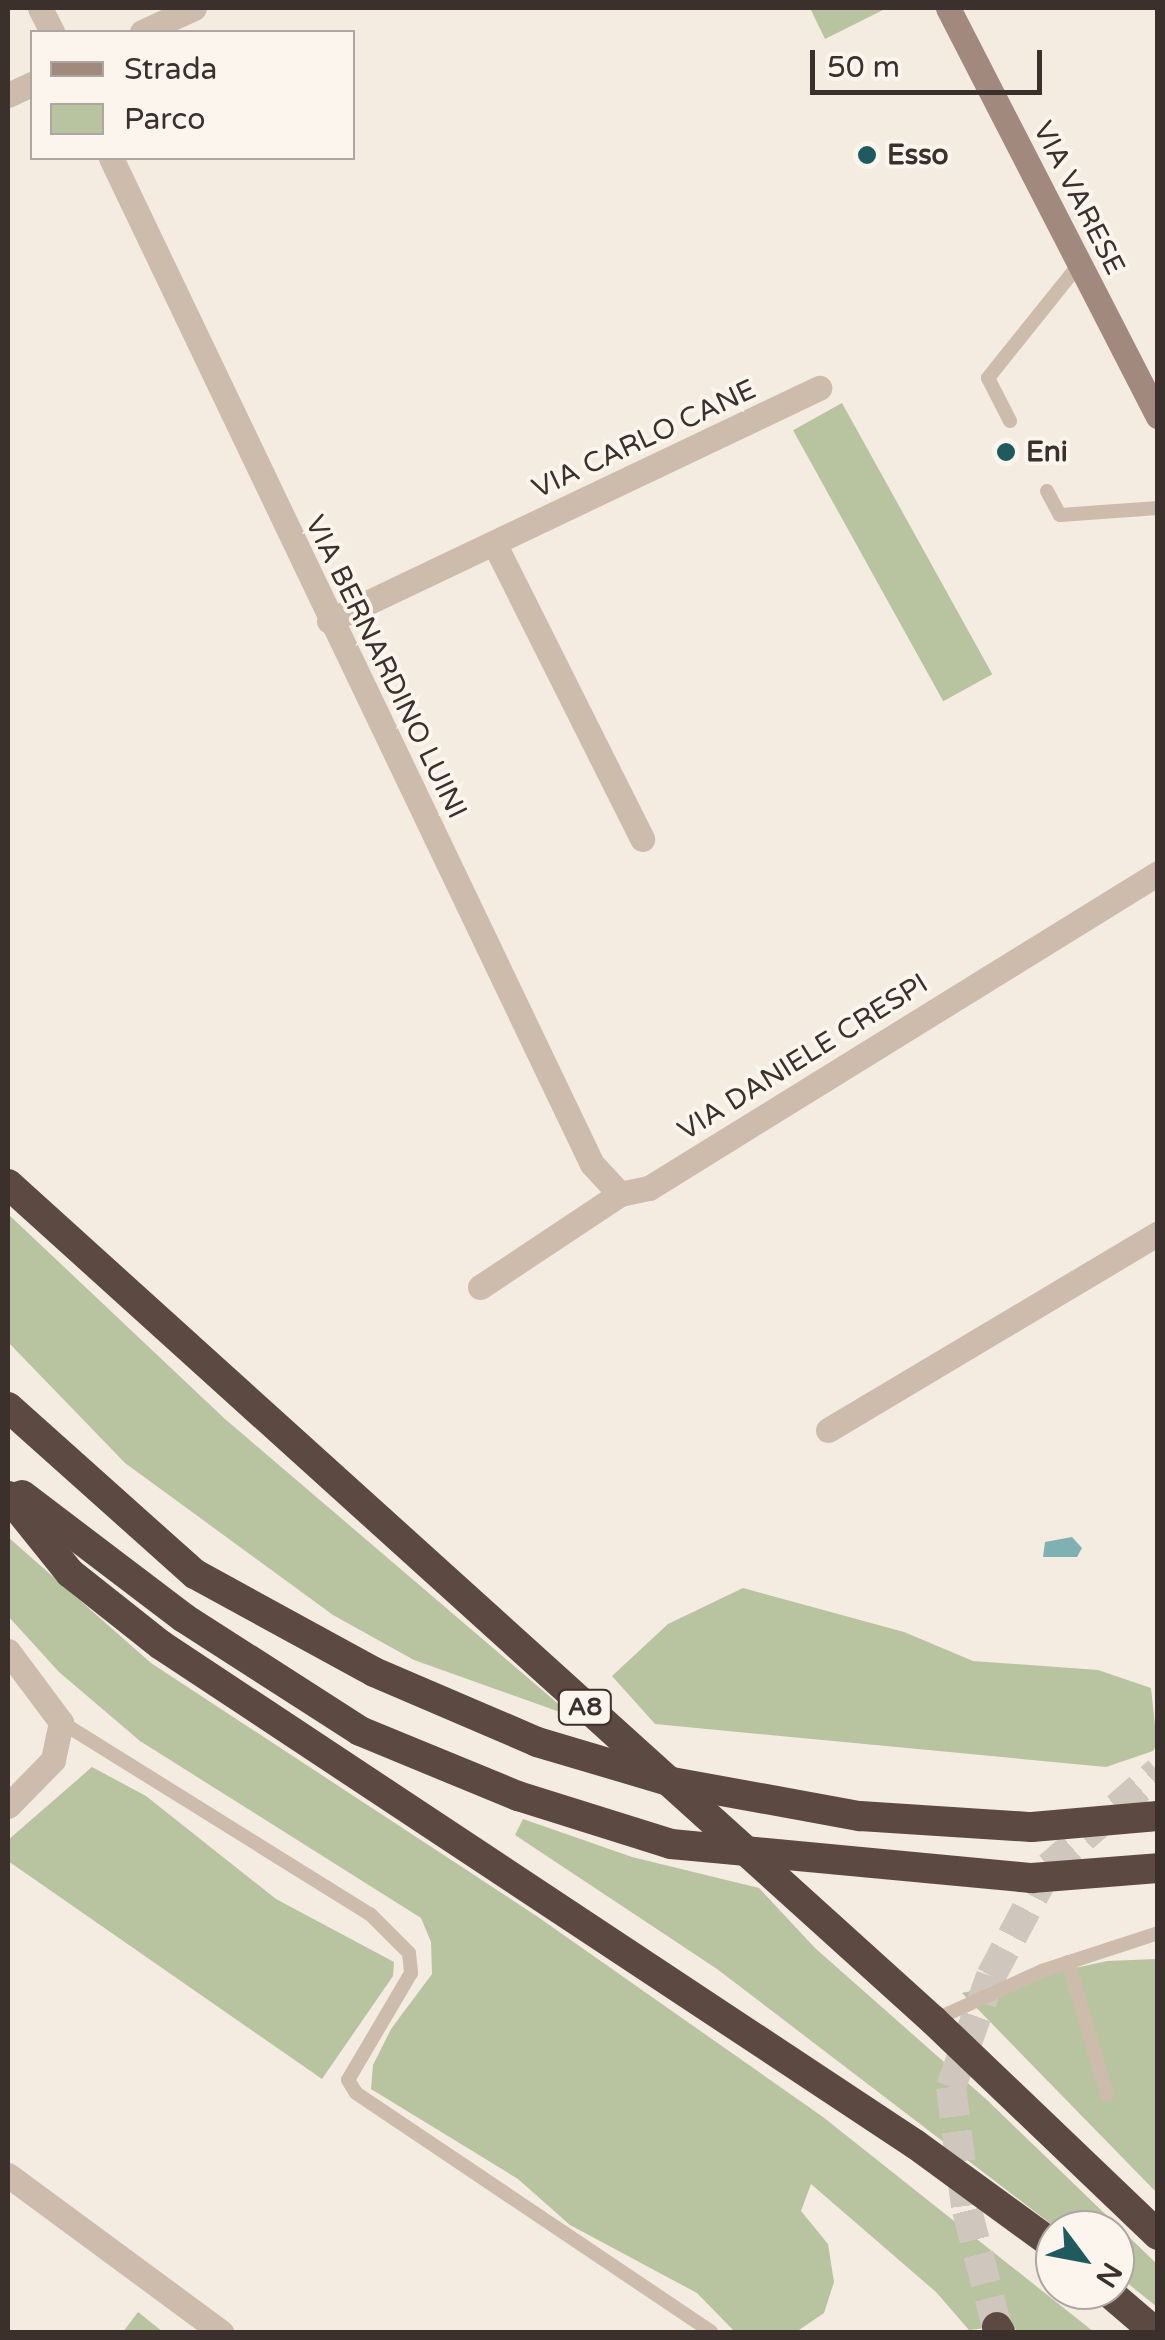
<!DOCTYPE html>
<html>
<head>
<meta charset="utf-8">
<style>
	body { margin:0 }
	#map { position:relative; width:1165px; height:2340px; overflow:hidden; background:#f4ebe1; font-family:"Varela Round",sans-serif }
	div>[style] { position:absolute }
	.green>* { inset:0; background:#b8c4a0; transform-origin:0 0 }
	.water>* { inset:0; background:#7fb0b2 }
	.motorway-tunnel>* { height:30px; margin-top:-15px; transform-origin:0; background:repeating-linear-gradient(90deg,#cfc6bd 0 30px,transparent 0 45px) }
	.service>* { height:14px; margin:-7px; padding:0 7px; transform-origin:7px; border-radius:7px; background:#cdbbac }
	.minor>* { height:25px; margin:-12.5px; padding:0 12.5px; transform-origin:12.5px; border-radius:12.5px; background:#cdbbac }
	.secondary>* { height:25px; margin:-12.5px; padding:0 12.5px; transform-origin:12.5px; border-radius:12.5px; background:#a18a7d }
	.motorway>* { height:30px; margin:-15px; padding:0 15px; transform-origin:15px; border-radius:15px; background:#5c4a42 }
	.motorway-bridge>* { height:30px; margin:-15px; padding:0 15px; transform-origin:15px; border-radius:15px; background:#5c4a42 }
	.dots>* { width:28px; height:28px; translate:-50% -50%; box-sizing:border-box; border:5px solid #fbf5ee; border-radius:50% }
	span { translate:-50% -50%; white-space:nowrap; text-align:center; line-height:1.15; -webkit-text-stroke:8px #fbf5ee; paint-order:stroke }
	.shield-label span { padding:2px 8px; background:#fbf5ee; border:2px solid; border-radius:8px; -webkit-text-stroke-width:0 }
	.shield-label { font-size:25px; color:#3b302b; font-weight:700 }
	.poi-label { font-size:28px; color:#3b302b; font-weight:700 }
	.left { translate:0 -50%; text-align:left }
	.street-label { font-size:28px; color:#3b302b }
	.frame { position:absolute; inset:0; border:10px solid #3b302b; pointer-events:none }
	.legend { position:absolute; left:30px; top:30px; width:325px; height:130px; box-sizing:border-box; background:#fbf5ee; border:2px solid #aea6a0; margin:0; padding:12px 18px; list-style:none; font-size:30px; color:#3b302b }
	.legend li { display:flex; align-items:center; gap:20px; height:50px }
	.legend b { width:50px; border:2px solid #aea6a0 }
	.north { position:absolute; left:1035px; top:2210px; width:100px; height:100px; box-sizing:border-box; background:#fbf5ee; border:2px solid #aea6a0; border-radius:50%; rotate:122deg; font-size:28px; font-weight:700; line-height:40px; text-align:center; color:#3b302b }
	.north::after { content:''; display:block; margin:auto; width:35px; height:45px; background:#1f5a5e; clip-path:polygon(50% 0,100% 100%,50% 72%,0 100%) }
	.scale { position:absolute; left:810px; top:50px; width:232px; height:45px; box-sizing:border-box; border:5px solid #3b302b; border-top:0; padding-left:12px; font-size:30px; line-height:35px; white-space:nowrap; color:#3b302b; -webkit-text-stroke:8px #fbf5ee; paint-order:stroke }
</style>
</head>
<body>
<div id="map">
	<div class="green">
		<i style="clip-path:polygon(810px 8px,887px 8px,825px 39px)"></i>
		<i style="left:842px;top:403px;width:310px;height:56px;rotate:61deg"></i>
		<i style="clip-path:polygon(8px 1214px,225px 1419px,562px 1707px,557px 1711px,414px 1660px,333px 1615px,125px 1463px,8px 1342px)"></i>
		<i style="clip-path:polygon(8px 1537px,151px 1663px,538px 1917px,823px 2117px,1094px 2332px,1018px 2332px,1012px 2325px,969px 2330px,936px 2292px,811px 2184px,801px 2211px,828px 2244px,834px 2282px,824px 2313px,796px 2332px,735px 2332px,697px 2293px,570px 2225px,518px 2179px,371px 2089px,373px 2065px,391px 2029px,432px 1974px,431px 1942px,421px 1918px,140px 1741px,59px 1672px,8px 1616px)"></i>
		<i style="clip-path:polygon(743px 1588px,904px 1632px,973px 1661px,1098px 1670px,1151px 1688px,1157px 1744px,1153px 1751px,1106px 1767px,655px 1724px,612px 1676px,668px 1624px)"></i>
		<i style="clip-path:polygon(92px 1767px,146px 1796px,276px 1899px,394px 1962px,393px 1976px,322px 2079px,8px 1861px,8px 1840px)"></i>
		<i style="clip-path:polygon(523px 1819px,632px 1857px,759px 1888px,815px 1948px,987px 2100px,1157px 2264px,1157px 2307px,1115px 2273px,1115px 2230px,1059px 2230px,717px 1969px,515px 1835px)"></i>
		<i style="clip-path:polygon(1157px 1959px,1157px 2193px,962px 1993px,1107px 1961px)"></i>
		<i style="clip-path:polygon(138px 2312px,163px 2332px,123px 2332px)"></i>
	</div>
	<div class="water">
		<i style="clip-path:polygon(1072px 1537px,1082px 1548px,1077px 1557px,1043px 1557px,1045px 1542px)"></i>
	</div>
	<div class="motorway-tunnel">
		<i style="left:997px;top:2327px;width:125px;rotate:-104.4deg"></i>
		<i style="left:966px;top:2206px;width:120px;rotate:-97.2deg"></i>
		<i style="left:951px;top:2087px;width:118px;rotate:-70.2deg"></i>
		<i style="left:991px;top:1976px;width:123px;rotate:-62deg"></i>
		<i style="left:1049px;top:1867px;width:145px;rotate:-41.1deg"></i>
	</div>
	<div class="service">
		<i style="left:1010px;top:421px;width:48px;rotate:-117.1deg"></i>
		<i style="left:988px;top:378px;width:147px;rotate:-51.3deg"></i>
		<i style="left:1047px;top:491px;width:27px;rotate:62deg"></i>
		<i style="left:1060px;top:515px;width:98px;rotate:-4.1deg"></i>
		<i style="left:61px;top:1722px;width:364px;rotate:31.9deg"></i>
		<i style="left:370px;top:1914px;width:55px;rotate:45deg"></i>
		<i style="left:409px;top:1953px;width:20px;rotate:84deg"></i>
		<i style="left:411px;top:1973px;width:124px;rotate:120.5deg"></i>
		<i style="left:348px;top:2080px;width:15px;rotate:58deg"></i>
		<i style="left:356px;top:2093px;width:428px;rotate:33.9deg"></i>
		<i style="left:1068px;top:1962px;width:138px;rotate:73.5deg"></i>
		<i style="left:934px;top:2020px;width:119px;rotate:-24.4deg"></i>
		<i style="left:1042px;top:1971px;width:122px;rotate:-18.1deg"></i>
	</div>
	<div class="minor">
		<i style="left:40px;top:8px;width:27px;rotate:63deg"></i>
		<i style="left:142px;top:32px;width:57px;rotate:-24.8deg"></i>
		<i style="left:8px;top:95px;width:26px;rotate:-25deg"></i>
		<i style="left:111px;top:158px;width:1115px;rotate:64.45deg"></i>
		<i style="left:592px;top:1164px;width:41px;rotate:47deg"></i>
		<i style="left:494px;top:543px;width:331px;rotate:63.4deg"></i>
		<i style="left:329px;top:621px;width:543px;rotate:-25.43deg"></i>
		<i style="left:480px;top:1287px;width:168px;rotate:-33.6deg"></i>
		<i style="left:620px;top:1194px;width:30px;rotate:-12deg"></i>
		<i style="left:649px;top:1188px;width:599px;rotate:-31.75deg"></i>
		<i style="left:828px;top:1430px;width:384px;rotate:-30.8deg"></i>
		<i style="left:8px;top:1651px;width:89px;rotate:53.3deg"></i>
		<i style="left:61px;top:1722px;width:39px;rotate:102deg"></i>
		<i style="left:53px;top:1760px;width:64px;rotate:134.4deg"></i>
		<i style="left:8px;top:2175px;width:265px;rotate:36.4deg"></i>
	</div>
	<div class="secondary">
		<i style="left:948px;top:8px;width:459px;rotate:62.8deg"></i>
	</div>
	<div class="motorway">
		<i style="left:8px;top:1184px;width:1247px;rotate:42.11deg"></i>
		<i style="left:933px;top:2020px;width:311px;rotate:43.7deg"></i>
		<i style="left:8px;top:1407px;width:251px;rotate:41.8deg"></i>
		<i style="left:195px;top:1574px;width:204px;rotate:28.7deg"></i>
		<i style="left:22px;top:1495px;width:203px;rotate:37.2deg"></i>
		<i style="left:184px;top:1618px;width:209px;rotate:32.7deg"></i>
		<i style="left:360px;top:1731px;width:171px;rotate:22.4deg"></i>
		<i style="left:8px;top:1496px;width:99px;rotate:51.2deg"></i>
		<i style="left:70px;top:1573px;width:116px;rotate:38.4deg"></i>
		<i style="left:161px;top:1645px;width:904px;rotate:33.5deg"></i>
		<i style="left:915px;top:2144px;width:173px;rotate:36.1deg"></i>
		<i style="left:1032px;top:1827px;width:126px;rotate:-5deg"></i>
		<i style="left:1032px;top:1878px;width:126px;rotate:-4.5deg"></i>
		<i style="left:1106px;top:2290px;width:65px;rotate:40.6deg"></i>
		<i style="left:997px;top:2327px;width:6px;rotate:59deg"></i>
	</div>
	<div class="motorway-bridge">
		<i style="left:374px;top:1672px;width:177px;rotate:23.2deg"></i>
		<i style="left:537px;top:1742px;width:141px;rotate:16.5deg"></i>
		<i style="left:672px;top:1782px;width:191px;rotate:10.3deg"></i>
		<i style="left:860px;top:1816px;width:172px;rotate:3.7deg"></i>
		<i style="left:518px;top:1796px;width:160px;rotate:17.4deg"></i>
		<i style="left:671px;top:1844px;width:363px;rotate:5.4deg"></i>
	</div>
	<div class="dots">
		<i style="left:867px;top:155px;background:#1f5a5e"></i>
		<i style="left:1006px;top:452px;background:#1f5a5e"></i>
	</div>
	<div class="shield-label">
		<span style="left:585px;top:1707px">A8</span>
	</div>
	<div class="poi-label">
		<span class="left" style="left:887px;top:155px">Esso</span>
		<span class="left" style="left:1026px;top:452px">Eni</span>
	</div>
	<div class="street-label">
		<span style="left:1079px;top:198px;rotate:63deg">VIA VARESE</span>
		<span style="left:644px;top:439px;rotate:-25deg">VIA CARLO CANE</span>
		<span style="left:386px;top:667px;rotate:64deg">VIA BERNARDINO LUINI</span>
		<span style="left:803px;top:1057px;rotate:-32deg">VIA DANIELE CRESPI</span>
	</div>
	<div class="frame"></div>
	<ul class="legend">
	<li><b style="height:12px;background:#a18a7d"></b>Strada</li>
	<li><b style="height:28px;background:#b8c4a0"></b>Parco</li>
	</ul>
	<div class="north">N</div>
	<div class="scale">50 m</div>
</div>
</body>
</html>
